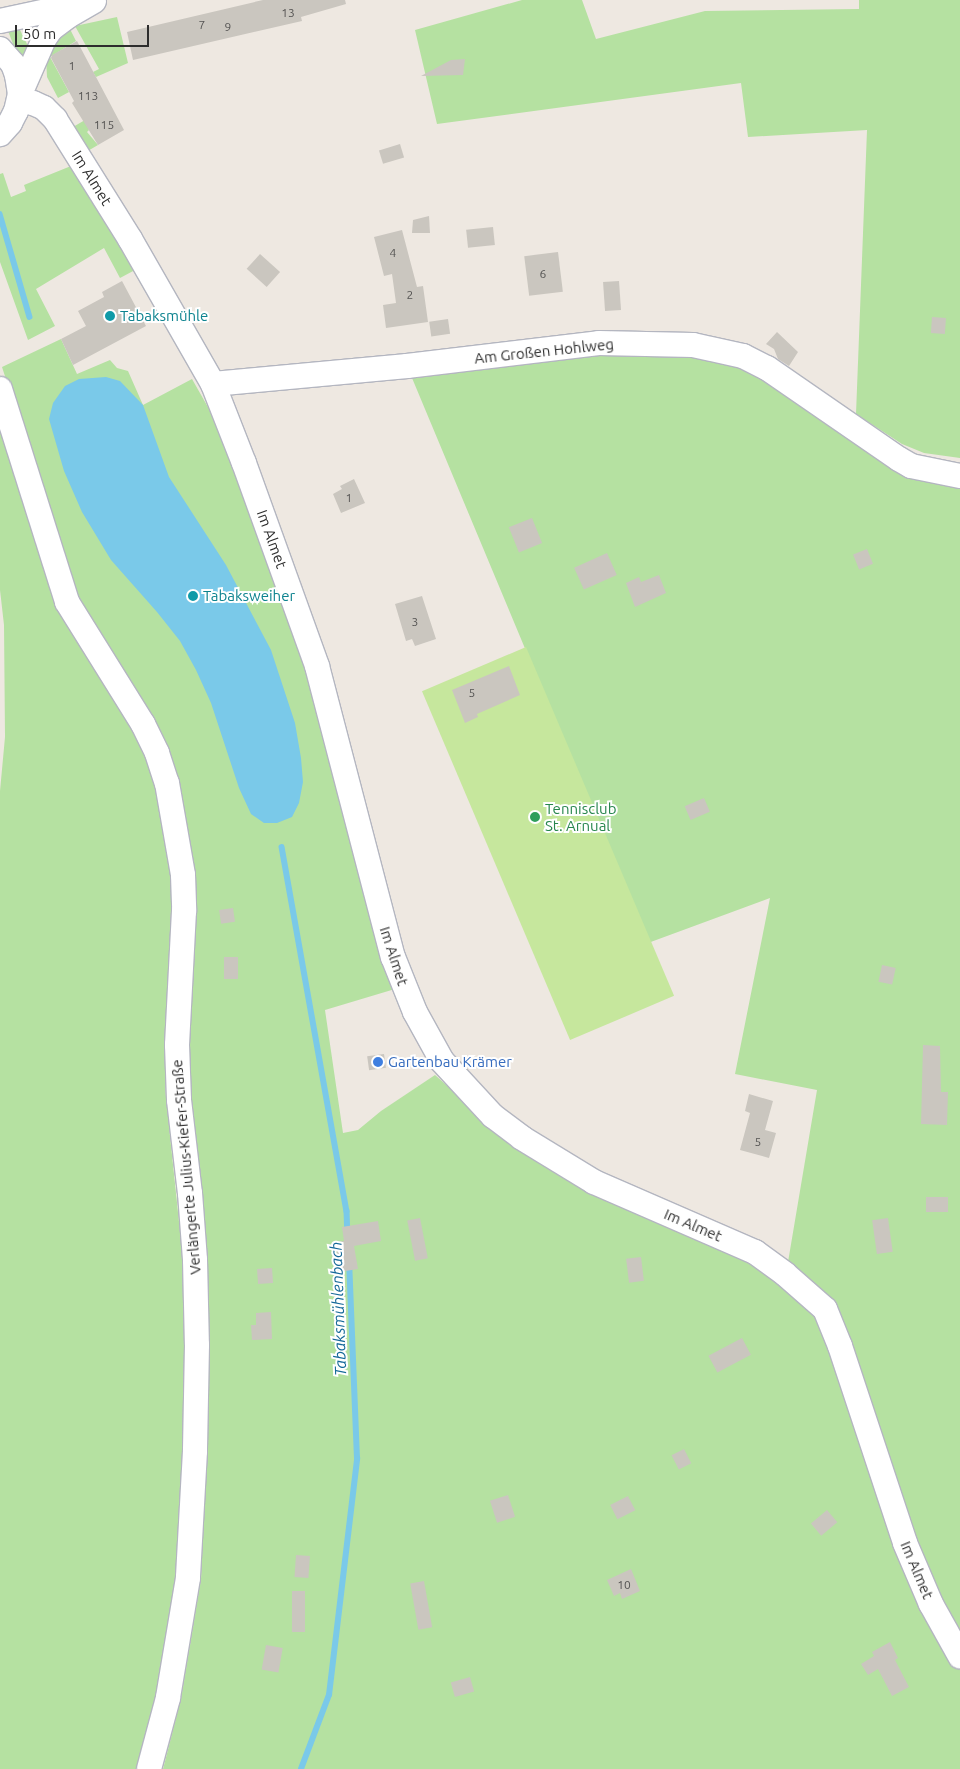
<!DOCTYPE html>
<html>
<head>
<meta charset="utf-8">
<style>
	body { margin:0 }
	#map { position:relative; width:960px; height:1769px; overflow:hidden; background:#eee8e1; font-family:Ubuntu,sans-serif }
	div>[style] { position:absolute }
	.green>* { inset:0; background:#b5e1a1 }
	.pitch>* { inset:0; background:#c6e79d; transform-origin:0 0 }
	.water>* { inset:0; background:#7ac9e9 }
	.stream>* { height:5.5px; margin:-2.75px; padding:0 2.75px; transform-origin:2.75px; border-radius:2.75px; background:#7ac9e9 }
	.building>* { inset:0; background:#cac6bf; transform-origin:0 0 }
	.roads { filter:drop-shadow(1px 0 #b4b6c0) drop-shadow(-1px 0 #b4b6c0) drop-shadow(0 1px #b4b6c0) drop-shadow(0 -1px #b4b6c0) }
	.minor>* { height:24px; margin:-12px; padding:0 12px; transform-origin:12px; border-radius:12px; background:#fff }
	.dots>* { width:14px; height:14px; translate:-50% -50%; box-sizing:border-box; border:2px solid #fff; border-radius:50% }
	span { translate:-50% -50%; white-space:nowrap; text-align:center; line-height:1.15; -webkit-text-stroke:4px #fff; paint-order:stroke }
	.number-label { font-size:12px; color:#545352 }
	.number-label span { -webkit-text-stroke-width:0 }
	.street-label { font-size:15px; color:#2d2d2d }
	.culture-label { font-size:15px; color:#0d838f }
	.left { translate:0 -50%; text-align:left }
	.leisure-label { font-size:15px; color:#27864d }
	.shop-label { font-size:15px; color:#366cbe }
	.water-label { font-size:16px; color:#156999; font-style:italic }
	.scale { position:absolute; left:15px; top:25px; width:134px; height:22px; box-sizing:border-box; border:2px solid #2d2d2d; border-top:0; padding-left:6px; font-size:15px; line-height:18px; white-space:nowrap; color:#2d2d2d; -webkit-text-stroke:4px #fff; paint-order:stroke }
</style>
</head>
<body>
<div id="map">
	<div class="green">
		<i style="clip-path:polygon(522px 0,582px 0,596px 39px,705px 11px,859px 9px,859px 0,960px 0,960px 458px,924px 453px,902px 444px,856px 414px,867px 130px,748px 137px,741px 83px,437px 124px,415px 30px)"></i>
		<i style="clip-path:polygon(117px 17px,128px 63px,96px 77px,93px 72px,99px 69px,75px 26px)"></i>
		<i style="clip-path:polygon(18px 26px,31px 52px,22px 68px,7px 28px)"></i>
		<i style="clip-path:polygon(69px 27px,76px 41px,50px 57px,69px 92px,58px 98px,47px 77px,46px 58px,53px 41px)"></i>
		<i style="clip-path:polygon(85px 120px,89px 130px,87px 132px,98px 145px,86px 152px,73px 127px)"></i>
		<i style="clip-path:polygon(71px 166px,135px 270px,120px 278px,104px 248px,36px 289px,55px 326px,28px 340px,0 262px,0 174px,3px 173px,11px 197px,26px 191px,24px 185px)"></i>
		<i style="clip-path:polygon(61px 339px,77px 374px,110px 360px,117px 368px,128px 371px,143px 405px,192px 379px,217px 423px,247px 507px,308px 664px,395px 989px,325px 1010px,343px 1133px,358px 1130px,381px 1111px,435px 1075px,505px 1137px,788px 1262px,817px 1090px,735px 1074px,770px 898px,648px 943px,407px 366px,512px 353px,718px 350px,899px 459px,960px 476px,960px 1769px,163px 1769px,181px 1699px,201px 1579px,206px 1472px,208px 1314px,200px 1184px,192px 1119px,189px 1046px,194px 882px,182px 814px,77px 598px,2px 367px)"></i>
		<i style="clip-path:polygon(0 420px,57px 608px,133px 730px,147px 756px,157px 786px,172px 879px,165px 1088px,181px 1241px,184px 1299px,184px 1442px,177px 1576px,159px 1695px,139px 1769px,0 1769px,0 791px,5px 737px,4px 625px,0 590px)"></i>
	</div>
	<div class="pitch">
		<i style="left:526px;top:647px;width:379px;height:113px;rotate:67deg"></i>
	</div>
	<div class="water">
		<i style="clip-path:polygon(106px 377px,120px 381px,143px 405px,169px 477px,226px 565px,271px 650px,295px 723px,301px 758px,303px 782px,299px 803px,292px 817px,277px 823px,264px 823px,251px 814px,239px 788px,211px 703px,196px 670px,180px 641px,157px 612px,111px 560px,82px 512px,64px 471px,49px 419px,53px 403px,65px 386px,79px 379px)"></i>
	</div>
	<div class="stream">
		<i style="left:0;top:214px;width:107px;rotate:73.8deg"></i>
		<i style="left:282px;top:847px;width:370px;rotate:79.9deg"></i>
		<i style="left:347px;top:1211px;width:23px;rotate:88deg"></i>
		<i style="left:301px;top:1769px;width:79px;rotate:-69.3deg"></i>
		<i style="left:329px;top:1695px;width:238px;rotate:-83.2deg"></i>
		<i style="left:357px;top:1459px;width:196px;rotate:-92.3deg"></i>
	</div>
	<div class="building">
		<i style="clip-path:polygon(263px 0,345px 0,346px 4px,301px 17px,302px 21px,133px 60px,127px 32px)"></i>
		<i style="clip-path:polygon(77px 41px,124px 130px,98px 145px,72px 103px,74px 101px,51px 58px,52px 55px)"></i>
		<i style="clip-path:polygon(465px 59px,463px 75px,421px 76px,451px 60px)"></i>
		<i style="left:400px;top:144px;width:14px;height:22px;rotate:73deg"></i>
		<i style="clip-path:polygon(429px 216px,430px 233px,412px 233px,413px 220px)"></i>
		<i style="left:493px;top:227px;width:18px;height:27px;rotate:84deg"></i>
		<i style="clip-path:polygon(402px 230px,417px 287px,423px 286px,428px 322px,386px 328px,383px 305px,396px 303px,392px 274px,384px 276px,374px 237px)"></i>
		<i style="left:558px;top:252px;width:40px;height:34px;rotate:83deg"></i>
		<i style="left:260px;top:254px;width:27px;height:20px;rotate:42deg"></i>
		<i style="clip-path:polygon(122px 281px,146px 326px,73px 365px,61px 339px,86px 326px,78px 311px,104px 297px,102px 292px)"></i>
		<i style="left:619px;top:281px;width:29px;height:16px;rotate:86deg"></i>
		<i style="left:932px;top:317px;width:14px;height:16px;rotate:4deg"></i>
		<i style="left:448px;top:319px;width:15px;height:19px;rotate:82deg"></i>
		<i style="clip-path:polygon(777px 332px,798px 352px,789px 366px,778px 359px,774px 349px,766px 344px)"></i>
		<i style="clip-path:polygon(354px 479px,365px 503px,341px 513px,333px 494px,342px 489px,340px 486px)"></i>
		<i style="left:532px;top:518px;width:27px;height:25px;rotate:68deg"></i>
		<i style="left:867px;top:549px;width:16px;height:15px;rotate:68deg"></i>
		<i style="left:607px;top:553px;width:24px;height:36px;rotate:66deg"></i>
		<i style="clip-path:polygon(659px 575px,666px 593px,635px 607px,626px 583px,639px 577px,641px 582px)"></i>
		<i style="clip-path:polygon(422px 596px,436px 639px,415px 646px,412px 639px,406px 641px,395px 604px)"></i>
		<i style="clip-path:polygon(509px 666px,520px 695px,477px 714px,478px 717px,465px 723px,452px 690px)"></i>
		<i style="left:704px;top:798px;width:15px;height:21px;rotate:67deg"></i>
		<i style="left:233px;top:908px;width:14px;height:14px;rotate:82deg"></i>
		<i style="left:224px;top:957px;width:14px;height:22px"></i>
		<i style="left:882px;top:965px;width:14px;height:17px;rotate:12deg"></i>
		<i style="clip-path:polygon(923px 1045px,940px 1046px,941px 1092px,948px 1092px,947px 1125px,921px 1124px)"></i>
		<i style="left:384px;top:1054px;width:14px;height:17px;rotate:82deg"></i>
		<i style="clip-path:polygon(749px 1094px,773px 1101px,765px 1130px,776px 1133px,769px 1158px,740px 1150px,750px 1113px,745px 1111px)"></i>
		<i style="left:948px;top:1197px;width:15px;height:22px;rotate:90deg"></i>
		<i style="left:420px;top:1218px;width:41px;height:13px;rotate:79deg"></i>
		<i style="left:888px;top:1218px;width:34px;height:16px;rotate:82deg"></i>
		<i style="clip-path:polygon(378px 1221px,381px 1241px,354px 1246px,358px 1269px,339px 1272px,336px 1242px,344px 1241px,342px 1227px)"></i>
		<i style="left:641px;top:1257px;width:24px;height:15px;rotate:83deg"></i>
		<i style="left:272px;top:1268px;width:15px;height:15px;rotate:86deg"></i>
		<i style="clip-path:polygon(271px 1312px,272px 1339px,252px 1340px,251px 1325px,256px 1325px,256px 1313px)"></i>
		<i style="left:742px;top:1338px;width:19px;height:38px;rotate:62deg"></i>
		<i style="left:684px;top:1449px;width:16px;height:14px;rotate:63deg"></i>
		<i style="left:508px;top:1495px;width:23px;height:19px;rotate:72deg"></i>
		<i style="left:628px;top:1496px;width:16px;height:20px;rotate:63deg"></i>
		<i style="left:827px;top:1510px;width:16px;height:21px;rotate:50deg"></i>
		<i style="left:296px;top:1555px;width:14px;height:22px;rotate:4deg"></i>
		<i style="clip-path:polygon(631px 1569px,640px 1591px,622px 1599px,620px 1593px,614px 1596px,607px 1580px)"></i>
		<i style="left:424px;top:1581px;width:47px;height:14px;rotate:80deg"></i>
		<i style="left:292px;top:1591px;width:13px;height:41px"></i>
		<i style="clip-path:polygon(890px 1642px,898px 1658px,895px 1660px,909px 1687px,892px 1696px,878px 1669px,868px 1675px,861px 1664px,874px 1656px,872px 1652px)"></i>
		<i style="left:266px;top:1645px;width:17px;height:25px;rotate:10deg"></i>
		<i style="left:470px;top:1677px;width:15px;height:20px;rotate:74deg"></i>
	</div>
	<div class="roads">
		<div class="minor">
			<i style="left:0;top:21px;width:81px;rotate:-12.1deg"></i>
			<i style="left:0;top:49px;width:20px;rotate:49deg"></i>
			<i style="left:13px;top:64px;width:12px;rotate:70deg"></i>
			<i style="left:17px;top:75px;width:19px;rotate:81deg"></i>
			<i style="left:20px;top:94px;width:17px;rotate:103deg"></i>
			<i style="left:16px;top:111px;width:13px;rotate:117deg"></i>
			<i style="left:10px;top:123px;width:15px;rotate:132deg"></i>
			<i style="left:20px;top:94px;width:60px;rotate:-66.4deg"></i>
			<i style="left:44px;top:39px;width:12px;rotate:-55deg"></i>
			<i style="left:51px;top:29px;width:21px;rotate:-37deg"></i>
			<i style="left:68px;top:16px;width:30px;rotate:-30deg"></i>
			<i style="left:19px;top:100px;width:14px;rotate:12deg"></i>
			<i style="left:33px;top:103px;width:12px;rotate:24deg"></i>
			<i style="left:44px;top:108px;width:16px;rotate:45deg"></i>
			<i style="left:55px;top:119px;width:142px;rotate:58deg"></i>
			<i style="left:130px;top:239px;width:167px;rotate:60.2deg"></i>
			<i style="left:213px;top:384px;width:85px;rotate:68.6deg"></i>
			<i style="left:244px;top:463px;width:216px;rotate:70.2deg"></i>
			<i style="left:317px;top:666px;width:301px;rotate:75.4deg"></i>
			<i style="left:393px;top:957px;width:59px;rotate:68.2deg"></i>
			<i style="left:415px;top:1012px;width:56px;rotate:61.1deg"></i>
			<i style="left:442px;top:1061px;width:75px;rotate:47.2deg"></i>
			<i style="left:493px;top:1116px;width:36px;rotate:37deg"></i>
			<i style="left:522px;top:1138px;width:84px;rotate:31.4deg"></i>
			<i style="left:594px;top:1182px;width:176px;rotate:23.5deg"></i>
			<i style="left:755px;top:1252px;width:37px;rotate:36deg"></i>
			<i style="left:785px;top:1274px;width:53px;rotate:41.2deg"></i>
			<i style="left:825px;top:1309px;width:40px;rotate:68deg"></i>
			<i style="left:840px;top:1346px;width:207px;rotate:71.7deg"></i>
			<i style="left:905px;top:1543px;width:66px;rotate:66.9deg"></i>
			<i style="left:931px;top:1604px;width:60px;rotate:60.9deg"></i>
			<i style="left:213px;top:384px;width:195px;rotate:-5.3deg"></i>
			<i style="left:407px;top:366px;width:193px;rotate:-6.8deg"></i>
			<i style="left:599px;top:343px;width:94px;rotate:1.2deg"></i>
			<i style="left:693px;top:345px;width:51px;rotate:12.4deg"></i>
			<i style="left:743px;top:356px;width:27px;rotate:27deg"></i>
			<i style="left:767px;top:368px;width:160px;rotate:34.6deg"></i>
			<i style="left:899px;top:459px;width:14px;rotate:30deg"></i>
			<i style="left:911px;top:466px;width:50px;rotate:11.5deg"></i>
			<i style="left:0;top:389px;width:223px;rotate:72.5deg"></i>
			<i style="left:67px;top:602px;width:144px;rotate:58.1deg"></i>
			<i style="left:143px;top:724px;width:32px;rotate:64deg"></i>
			<i style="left:157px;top:753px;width:32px;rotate:72deg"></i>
			<i style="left:167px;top:783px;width:93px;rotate:80.1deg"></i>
			<i style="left:183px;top:875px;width:36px;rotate:88deg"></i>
			<i style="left:184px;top:911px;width:134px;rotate:93deg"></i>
			<i style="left:177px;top:1045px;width:55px;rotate:87.9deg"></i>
			<i style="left:179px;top:1100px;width:94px;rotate:83.3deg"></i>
			<i style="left:190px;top:1193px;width:67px;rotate:85.7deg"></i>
			<i style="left:195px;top:1260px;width:85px;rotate:88.7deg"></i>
			<i style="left:197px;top:1345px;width:106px;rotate:91.1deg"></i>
			<i style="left:195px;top:1451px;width:127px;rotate:93.2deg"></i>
			<i style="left:188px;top:1578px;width:122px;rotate:99.5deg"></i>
			<i style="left:168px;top:1698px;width:73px;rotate:105deg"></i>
		</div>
	</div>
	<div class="dots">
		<i style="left:110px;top:316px;background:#0f9aa8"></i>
		<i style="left:193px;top:596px;background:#0f9aa8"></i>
		<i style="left:535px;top:817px;background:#2e9e5b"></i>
		<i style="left:378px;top:1062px;background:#3f7fe0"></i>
	</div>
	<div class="number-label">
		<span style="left:288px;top:13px">13</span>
		<span style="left:202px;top:25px">7</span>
		<span style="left:228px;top:27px">9</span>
		<span style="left:72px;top:66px">1</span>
		<span style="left:88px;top:96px">113</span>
		<span style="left:104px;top:125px">115</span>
		<span style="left:393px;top:253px">4</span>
		<span style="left:543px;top:274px">6</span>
		<span style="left:410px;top:295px">2</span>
		<span style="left:349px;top:498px">1</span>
		<span style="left:415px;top:622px">3</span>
		<span style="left:472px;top:693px">5</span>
		<span style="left:758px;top:1142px">5</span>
		<span style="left:624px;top:1585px">10</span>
	</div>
	<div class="street-label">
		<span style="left:92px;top:178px;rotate:58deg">Im Almet</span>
		<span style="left:544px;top:351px;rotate:-6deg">Am Großen Hohlweg</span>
		<span style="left:272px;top:539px;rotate:70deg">Im Almet</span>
		<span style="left:394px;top:956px;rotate:72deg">Im Almet</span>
		<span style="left:186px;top:1167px;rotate:-95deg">Verlängerte Julius-Kiefer-Straße</span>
		<span style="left:693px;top:1225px;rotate:23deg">Im Almet</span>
		<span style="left:917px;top:1570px;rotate:67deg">Im Almet</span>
	</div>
	<div class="culture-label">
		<span class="left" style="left:120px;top:316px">Tabaksmühle</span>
		<span class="left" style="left:203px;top:596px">Tabaksweiher</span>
	</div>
	<div class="leisure-label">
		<span class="left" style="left:545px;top:817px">Tennisclub<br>St. Arnual</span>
	</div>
	<div class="shop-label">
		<span class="left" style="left:388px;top:1062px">Gartenbau Krämer</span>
	</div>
	<div class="water-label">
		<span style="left:338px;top:1309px;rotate:-92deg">Tabaksmühlenbach</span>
	</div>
	<div class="scale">50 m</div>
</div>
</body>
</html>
